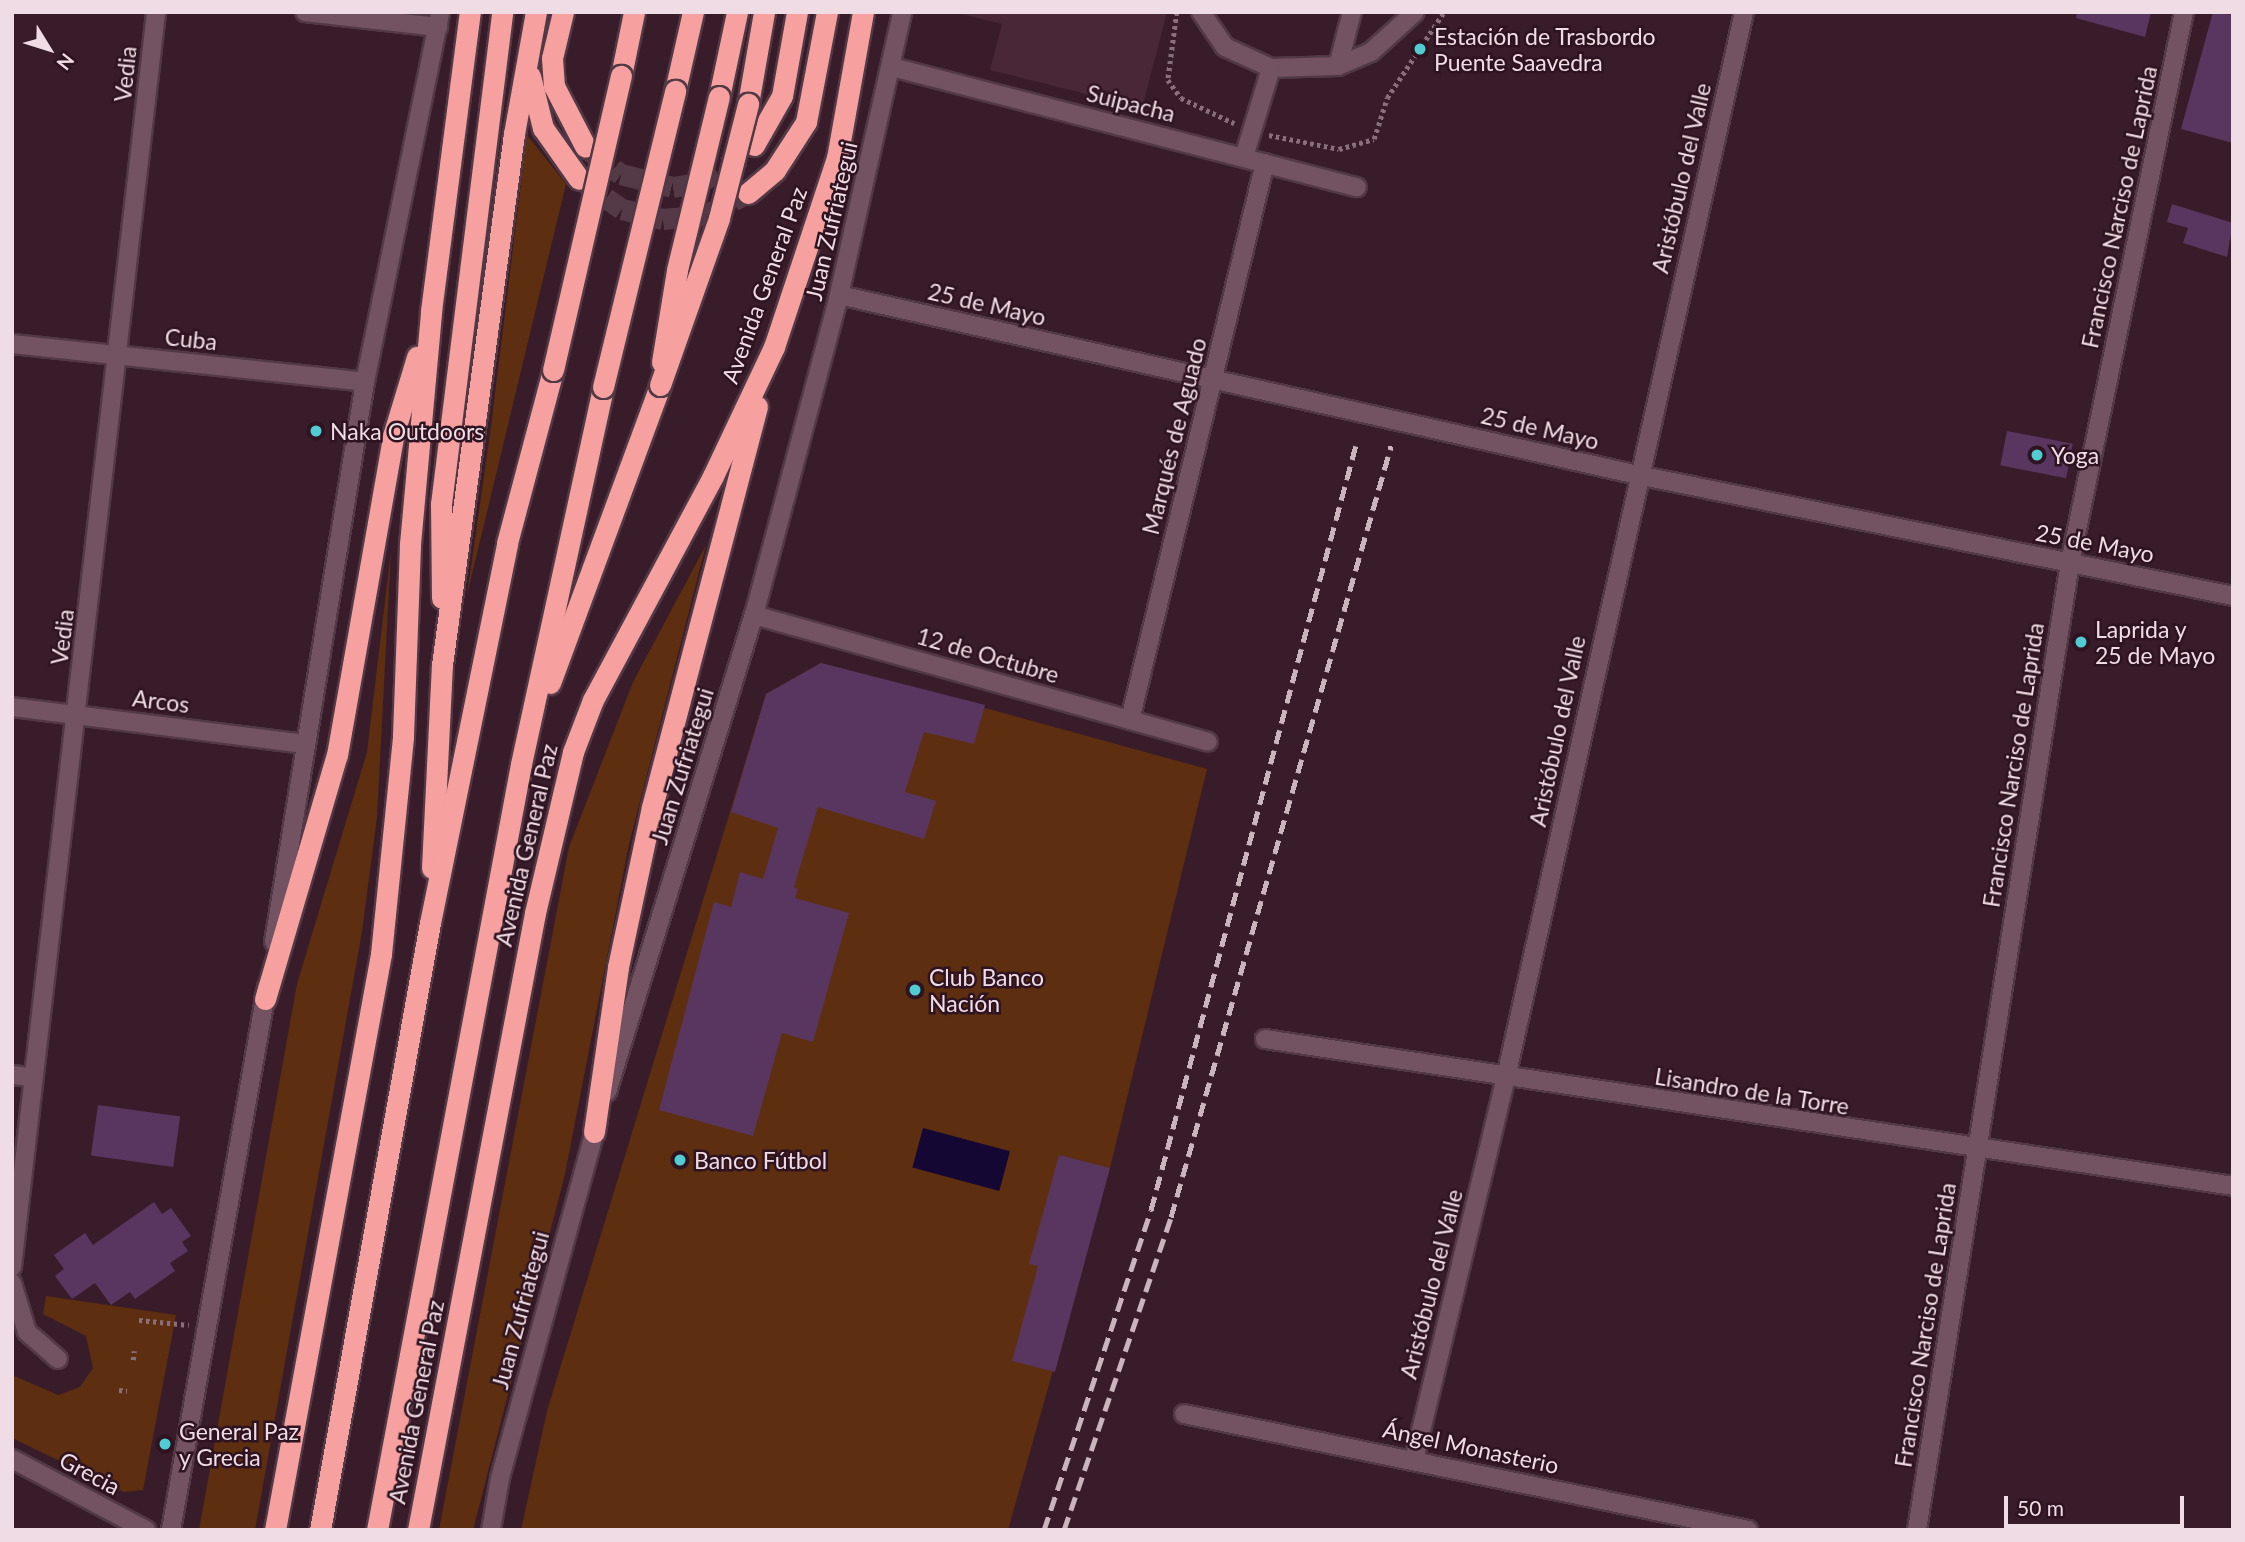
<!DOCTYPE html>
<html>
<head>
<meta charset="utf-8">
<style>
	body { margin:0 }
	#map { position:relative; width:2245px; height:1542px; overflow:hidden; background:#391c2a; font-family:Lato,sans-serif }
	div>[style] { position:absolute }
	.built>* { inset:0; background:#492737 }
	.green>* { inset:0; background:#5d2e0f }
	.water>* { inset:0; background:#150734; transform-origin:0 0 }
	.building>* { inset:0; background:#593660; transform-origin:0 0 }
	.highway-tunnel>* { height:21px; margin-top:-10.5px; transform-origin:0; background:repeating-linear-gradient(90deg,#543946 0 21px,transparent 0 31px) }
	.path>* { height:4.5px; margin-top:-2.25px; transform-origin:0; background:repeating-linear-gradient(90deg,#886f7a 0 3.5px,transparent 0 7px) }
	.roads { filter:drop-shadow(2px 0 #513945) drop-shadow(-2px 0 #513945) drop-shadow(0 2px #513945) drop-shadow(0 -2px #513945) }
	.minor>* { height:18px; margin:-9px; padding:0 9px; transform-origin:9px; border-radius:9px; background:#735261 }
	.highway>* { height:21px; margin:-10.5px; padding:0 10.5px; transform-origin:10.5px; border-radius:10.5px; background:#f6a09f }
	.rail>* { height:5px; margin-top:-2.5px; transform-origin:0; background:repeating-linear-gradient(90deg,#cab4be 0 14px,transparent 0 21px) }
	.bridges { filter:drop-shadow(2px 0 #513945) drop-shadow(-2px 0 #513945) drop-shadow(0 2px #513945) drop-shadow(0 -2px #513945) }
	.highway-bridge>* { height:21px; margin:-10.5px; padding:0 10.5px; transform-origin:10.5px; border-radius:10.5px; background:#f6a09f }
	.dots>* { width:19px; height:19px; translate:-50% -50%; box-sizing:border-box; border:4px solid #2e1320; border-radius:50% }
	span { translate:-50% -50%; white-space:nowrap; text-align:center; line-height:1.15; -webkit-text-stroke:5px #2e1320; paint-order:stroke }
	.poi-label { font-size:23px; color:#f0dce4 }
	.left { translate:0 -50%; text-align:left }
	.street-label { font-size:23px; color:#f0dce4 }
	.frame { position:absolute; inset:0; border:14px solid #f0dce4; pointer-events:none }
	.north { position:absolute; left:14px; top:14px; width:70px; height:70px; -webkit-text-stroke:5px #2e1320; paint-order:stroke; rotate:128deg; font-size:19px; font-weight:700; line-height:28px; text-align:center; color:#f0dce4 }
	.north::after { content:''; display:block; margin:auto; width:24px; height:32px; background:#f0dce4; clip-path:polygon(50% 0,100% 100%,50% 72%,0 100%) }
	.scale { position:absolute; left:2004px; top:1496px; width:180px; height:32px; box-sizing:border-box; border:4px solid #f0dce4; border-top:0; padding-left:9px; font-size:21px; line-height:24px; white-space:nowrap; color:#f0dce4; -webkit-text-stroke:5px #2e1320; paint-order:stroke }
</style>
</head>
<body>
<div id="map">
	<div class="built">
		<i style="clip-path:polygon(954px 12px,1167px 12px,1142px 108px,990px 70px,1002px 24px)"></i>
	</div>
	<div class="green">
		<i style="clip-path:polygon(527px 135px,566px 184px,467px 595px,490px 434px)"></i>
		<i style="clip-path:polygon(706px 545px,629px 844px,565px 1174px,473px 1530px,439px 1530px,569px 847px,633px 682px)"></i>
		<i style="clip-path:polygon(391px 551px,377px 817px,362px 932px,255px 1530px,199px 1530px,297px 984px,367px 752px)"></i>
		<i style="clip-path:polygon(821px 663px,1207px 769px,1110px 1168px,1008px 1530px,521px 1530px,547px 1411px,766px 694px)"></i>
		<i style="clip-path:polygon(46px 1296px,176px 1315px,143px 1490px,124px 1492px,12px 1438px,12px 1375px,58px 1395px,80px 1387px,93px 1368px,86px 1336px,43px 1314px)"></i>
	</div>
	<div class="water">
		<i style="left:923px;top:1128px;width:90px;height:41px;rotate:15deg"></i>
	</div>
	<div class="building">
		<i style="clip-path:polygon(2077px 12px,2151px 12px,2145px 37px,2076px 18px)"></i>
		<i style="clip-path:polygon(2213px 12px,2233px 15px,2233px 143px,2181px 129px)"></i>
		<i style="clip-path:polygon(2172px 204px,2233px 223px,2227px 257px,2183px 243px,2188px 228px,2167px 222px)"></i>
		<i style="left:2007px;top:431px;width:67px;height:35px;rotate:11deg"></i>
		<i style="clip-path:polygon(821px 663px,985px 705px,974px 744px,924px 732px,905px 792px,936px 801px,924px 839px,818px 807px,794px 887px,798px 889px,795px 898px,849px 913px,813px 1042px,782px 1033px,753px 1136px,659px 1110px,714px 902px,731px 907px,740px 872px,763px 879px,778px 828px,731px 812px,766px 694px)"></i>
		<i style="left:98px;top:1105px;width:83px;height:51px;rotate:8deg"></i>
		<i style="clip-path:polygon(1059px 1155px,1110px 1168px,1055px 1372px,1012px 1361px,1038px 1266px,1029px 1264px)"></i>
		<i style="clip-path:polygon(154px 1202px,162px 1214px,171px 1208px,191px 1236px,182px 1242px,188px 1251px,170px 1263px,175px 1271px,135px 1299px,130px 1292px,111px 1305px,95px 1283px,72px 1299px,55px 1276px,64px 1269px,54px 1255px,85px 1233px,93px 1245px)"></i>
	</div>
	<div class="highway-tunnel">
		<i style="left:589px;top:150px;width:40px;rotate:37deg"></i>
		<i style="left:621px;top:174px;width:54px;rotate:14deg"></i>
		<i style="left:673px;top:187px;width:26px;rotate:-9deg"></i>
		<i style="left:699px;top:183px;width:50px;rotate:-31.2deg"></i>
		<i style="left:581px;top:180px;width:50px;rotate:35.3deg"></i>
		<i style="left:622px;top:209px;width:42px;rotate:13.7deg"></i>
		<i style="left:663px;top:219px;width:43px;rotate:-5.3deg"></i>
		<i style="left:706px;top:215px;width:47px;rotate:-27.6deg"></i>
	</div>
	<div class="path">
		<i style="left:1177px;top:12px;width:69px;rotate:97.5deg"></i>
		<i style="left:1168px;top:80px;width:22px;rotate:54deg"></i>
		<i style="left:1181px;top:98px;width:59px;rotate:25.3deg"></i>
		<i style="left:1269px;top:135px;width:71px;rotate:11.3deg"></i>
		<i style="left:1339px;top:149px;width:36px;rotate:-16deg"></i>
		<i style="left:1374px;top:139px;width:43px;rotate:-72.4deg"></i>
		<i style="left:1387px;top:98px;width:103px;rotate:-56.5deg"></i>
		<i style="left:139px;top:1320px;width:50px;rotate:5.7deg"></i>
		<i style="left:133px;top:1360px;width:9px;rotate:-84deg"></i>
		<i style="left:119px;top:1390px;width:8px;rotate:7deg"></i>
	</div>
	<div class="roads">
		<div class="minor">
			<i style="left:305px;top:12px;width:134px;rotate:6.4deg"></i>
			<i style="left:1201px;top:12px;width:42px;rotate:55.6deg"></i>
			<i style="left:1225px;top:47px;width:51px;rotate:24.5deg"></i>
			<i style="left:1271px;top:68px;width:67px;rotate:-1.7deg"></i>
			<i style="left:1338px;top:66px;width:36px;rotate:-23deg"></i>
			<i style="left:1371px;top:52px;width:59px;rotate:-42.3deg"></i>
			<i style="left:1338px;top:66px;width:56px;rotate:-75.5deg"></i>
			<i style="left:892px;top:67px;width:480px;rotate:14.5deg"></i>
			<i style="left:1244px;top:157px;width:93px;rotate:-73.1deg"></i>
			<i style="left:839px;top:295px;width:819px;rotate:12.7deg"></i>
			<i style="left:1638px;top:475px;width:607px;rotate:11.49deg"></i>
			<i style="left:12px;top:344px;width:355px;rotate:6.1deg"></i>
			<i style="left:754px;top:615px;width:471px;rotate:15.6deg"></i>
			<i style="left:12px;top:707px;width:294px;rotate:7.2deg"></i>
			<i style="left:1130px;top:720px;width:573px;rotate:-76.38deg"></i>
			<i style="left:274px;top:942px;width:567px;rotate:-80.77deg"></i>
			<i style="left:365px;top:382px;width:378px;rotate:-78.5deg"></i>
			<i style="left:1265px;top:1039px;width:979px;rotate:8.63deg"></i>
			<i style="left:12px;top:1075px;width:19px;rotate:6deg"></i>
			<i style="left:607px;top:1092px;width:499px;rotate:-72.9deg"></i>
			<i style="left:754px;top:615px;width:331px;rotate:-75.1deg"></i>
			<i style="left:839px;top:295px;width:290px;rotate:-77.4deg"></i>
			<i style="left:12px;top:1267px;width:1263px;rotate:-83.45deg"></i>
			<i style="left:12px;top:1283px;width:51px;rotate:73deg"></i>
			<i style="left:27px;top:1332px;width:41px;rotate:41.1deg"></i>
			<i style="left:1184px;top:1414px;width:576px;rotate:11.62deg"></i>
			<i style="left:12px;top:1459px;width:152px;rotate:27.9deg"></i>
			<i style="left:1414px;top:1460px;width:394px;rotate:-76.5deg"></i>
			<i style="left:1506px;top:1077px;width:1091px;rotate:-77.4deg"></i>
			<i style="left:171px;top:1530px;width:551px;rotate:-79.97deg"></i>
			<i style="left:491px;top:1530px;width:53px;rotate:-80.2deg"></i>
			<i style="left:500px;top:1478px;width:372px;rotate:-74.7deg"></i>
			<i style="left:1917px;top:1530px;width:979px;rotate:-81.01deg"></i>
			<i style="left:2070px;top:563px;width:563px;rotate:-78.31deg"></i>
		</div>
		<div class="highway">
			<i style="left:563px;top:12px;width:47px;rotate:103.4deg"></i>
			<i style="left:552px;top:58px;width:28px;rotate:86deg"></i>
			<i style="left:554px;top:86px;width:68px;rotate:62.7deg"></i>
			<i style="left:530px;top:76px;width:54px;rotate:76deg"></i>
			<i style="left:543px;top:128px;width:62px;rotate:54.8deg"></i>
			<i style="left:621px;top:76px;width:65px;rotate:-78.5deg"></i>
			<i style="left:675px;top:91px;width:81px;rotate:-77.2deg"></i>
			<i style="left:719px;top:97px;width:87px;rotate:-78deg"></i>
			<i style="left:748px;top:104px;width:93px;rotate:-80.1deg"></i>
			<i style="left:754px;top:145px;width:56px;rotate:-60.3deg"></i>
			<i style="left:782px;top:96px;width:85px;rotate:-79.9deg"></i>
			<i style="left:748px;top:193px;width:35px;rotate:-40deg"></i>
			<i style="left:775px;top:170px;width:57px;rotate:-57.1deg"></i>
			<i style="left:806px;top:122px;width:112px;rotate:-79.2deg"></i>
			<i style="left:442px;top:598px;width:94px;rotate:-90.6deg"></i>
			<i style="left:441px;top:504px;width:496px;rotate:-82.9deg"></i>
			<i style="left:550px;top:683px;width:318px;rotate:-69.7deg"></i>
			<i style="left:432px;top:868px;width:203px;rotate:-87.2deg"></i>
			<i style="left:442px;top:665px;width:536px;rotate:-82.28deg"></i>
			<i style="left:514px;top:134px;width:124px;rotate:-79.8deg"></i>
			<i style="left:265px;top:999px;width:254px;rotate:-73.6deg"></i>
			<i style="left:337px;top:755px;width:324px;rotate:-80deg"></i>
			<i style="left:393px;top:436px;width:83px;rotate:-73.1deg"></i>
			<i style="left:594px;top:1132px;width:167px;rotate:-81.7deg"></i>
			<i style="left:618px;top:967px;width:164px;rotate:-78deg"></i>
			<i style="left:652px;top:807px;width:414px;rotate:-75.3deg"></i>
			<i style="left:275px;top:1530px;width:586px;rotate:-79.57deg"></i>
			<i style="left:381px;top:954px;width:219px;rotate:-84.2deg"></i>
			<i style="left:403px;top:736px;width:192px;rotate:-87.9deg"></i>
			<i style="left:410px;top:544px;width:234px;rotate:-84.8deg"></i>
			<i style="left:431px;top:311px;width:302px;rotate:-82.6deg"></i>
			<i style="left:320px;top:1530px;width:617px;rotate:-79.73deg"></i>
			<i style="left:430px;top:923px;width:388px;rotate:-78.5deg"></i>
			<i style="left:507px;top:543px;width:179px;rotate:-75.1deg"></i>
			<i style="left:377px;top:1530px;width:779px;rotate:-79.35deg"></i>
			<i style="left:521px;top:764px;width:386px;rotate:-77.7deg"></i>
			<i style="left:418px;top:1530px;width:628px;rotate:-79.26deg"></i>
			<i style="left:535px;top:913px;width:165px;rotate:-76.7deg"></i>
			<i style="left:573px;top:752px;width:56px;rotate:-69deg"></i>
			<i style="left:593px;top:700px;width:254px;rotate:-61.8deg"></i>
			<i style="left:713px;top:476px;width:143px;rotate:-64.7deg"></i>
			<i style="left:774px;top:347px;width:199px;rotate:-71.6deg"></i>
			<i style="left:837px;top:158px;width:148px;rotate:-79.9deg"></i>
		</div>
	</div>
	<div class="rail">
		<i style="left:1044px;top:1530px;width:337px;rotate:-71.5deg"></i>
		<i style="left:1151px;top:1210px;width:796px;rotate:-75deg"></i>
		<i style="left:1064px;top:1530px;width:331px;rotate:-71.1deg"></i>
		<i style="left:1171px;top:1217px;width:802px;rotate:-74.07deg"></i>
	</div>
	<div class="bridges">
		<div class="highway-bridge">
			<i style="left:662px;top:362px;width:93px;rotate:-80.7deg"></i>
			<i style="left:677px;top:270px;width:178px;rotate:-76.4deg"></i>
			<i style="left:553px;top:370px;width:302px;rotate:-77deg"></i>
			<i style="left:660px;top:385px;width:177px;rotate:-70.5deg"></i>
			<i style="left:719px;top:218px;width:118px;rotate:-75.7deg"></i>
			<i style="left:603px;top:387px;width:305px;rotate:-76.3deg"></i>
		</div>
	</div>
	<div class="dots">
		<i style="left:1420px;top:49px;background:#51ccd3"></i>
		<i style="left:316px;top:431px;background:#51ccd3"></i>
		<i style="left:2037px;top:455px;background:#51ccd3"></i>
		<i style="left:2081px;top:642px;background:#51ccd3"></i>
		<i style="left:915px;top:990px;background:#51ccd3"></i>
		<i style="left:680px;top:1160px;background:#51ccd3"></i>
		<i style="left:165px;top:1444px;background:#51ccd3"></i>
	</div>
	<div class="poi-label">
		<span class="left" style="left:1434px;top:49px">Estación de Trasbordo<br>Puente Saavedra</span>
		<span class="left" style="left:330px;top:431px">Naka Outdoors</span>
		<span class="left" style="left:2051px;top:455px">Yoga</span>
		<span class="left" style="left:2095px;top:642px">Laprida y<br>25 de Mayo</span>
		<span class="left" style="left:929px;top:990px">Club Banco<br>Nación</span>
		<span class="left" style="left:694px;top:1160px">Banco Fútbol</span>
		<span class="left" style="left:179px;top:1444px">General Paz<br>y Grecia</span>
	</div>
	<div class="street-label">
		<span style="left:125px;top:74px;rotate:-84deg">Vedia</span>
		<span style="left:1131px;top:103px;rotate:14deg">Suipacha</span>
		<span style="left:1681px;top:178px;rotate:-77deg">Aristóbulo del Valle</span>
		<span style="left:2119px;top:207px;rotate:-78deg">Francisco Narciso de Laprida</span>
		<span style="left:831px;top:221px;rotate:-77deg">Juan Zufriategui</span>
		<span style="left:764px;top:285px;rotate:-70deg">Avenida General Paz</span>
		<span style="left:987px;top:304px;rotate:13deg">25 de Mayo</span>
		<span style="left:191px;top:339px;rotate:6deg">Cuba</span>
		<span style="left:1540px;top:428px;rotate:13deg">25 de Mayo</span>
		<span style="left:1174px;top:436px;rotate:-76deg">Marqués de Aguado</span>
		<span style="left:2095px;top:543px;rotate:11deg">25 de Mayo</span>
		<span style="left:62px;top:637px;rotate:-83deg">Vedia</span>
		<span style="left:988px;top:655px;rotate:16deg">12 de Octubre</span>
		<span style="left:161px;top:701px;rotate:7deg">Arcos</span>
		<span style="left:1557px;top:731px;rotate:-78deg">Aristóbulo del Valle</span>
		<span style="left:2013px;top:765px;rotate:-81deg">Francisco Narciso de Laprida</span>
		<span style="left:682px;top:766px;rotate:-73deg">Juan Zufriategui</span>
		<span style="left:526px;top:845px;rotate:-77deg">Avenida General Paz</span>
		<span style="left:1752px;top:1091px;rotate:9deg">Lisandro de la Torre</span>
		<span style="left:1431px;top:1284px;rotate:-76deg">Aristóbulo del Valle</span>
		<span style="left:520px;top:1310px;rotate:-75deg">Juan Zufriategui</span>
		<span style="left:1925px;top:1325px;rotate:-81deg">Francisco Narciso de Laprida</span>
		<span style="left:416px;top:1402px;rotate:-79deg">Avenida General Paz</span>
		<span style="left:1471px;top:1447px;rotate:12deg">Ángel Monasterio</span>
		<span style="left:90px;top:1473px;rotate:28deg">Grecia</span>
	</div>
	<div class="frame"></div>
	<div class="north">N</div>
	<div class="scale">50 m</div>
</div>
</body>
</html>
